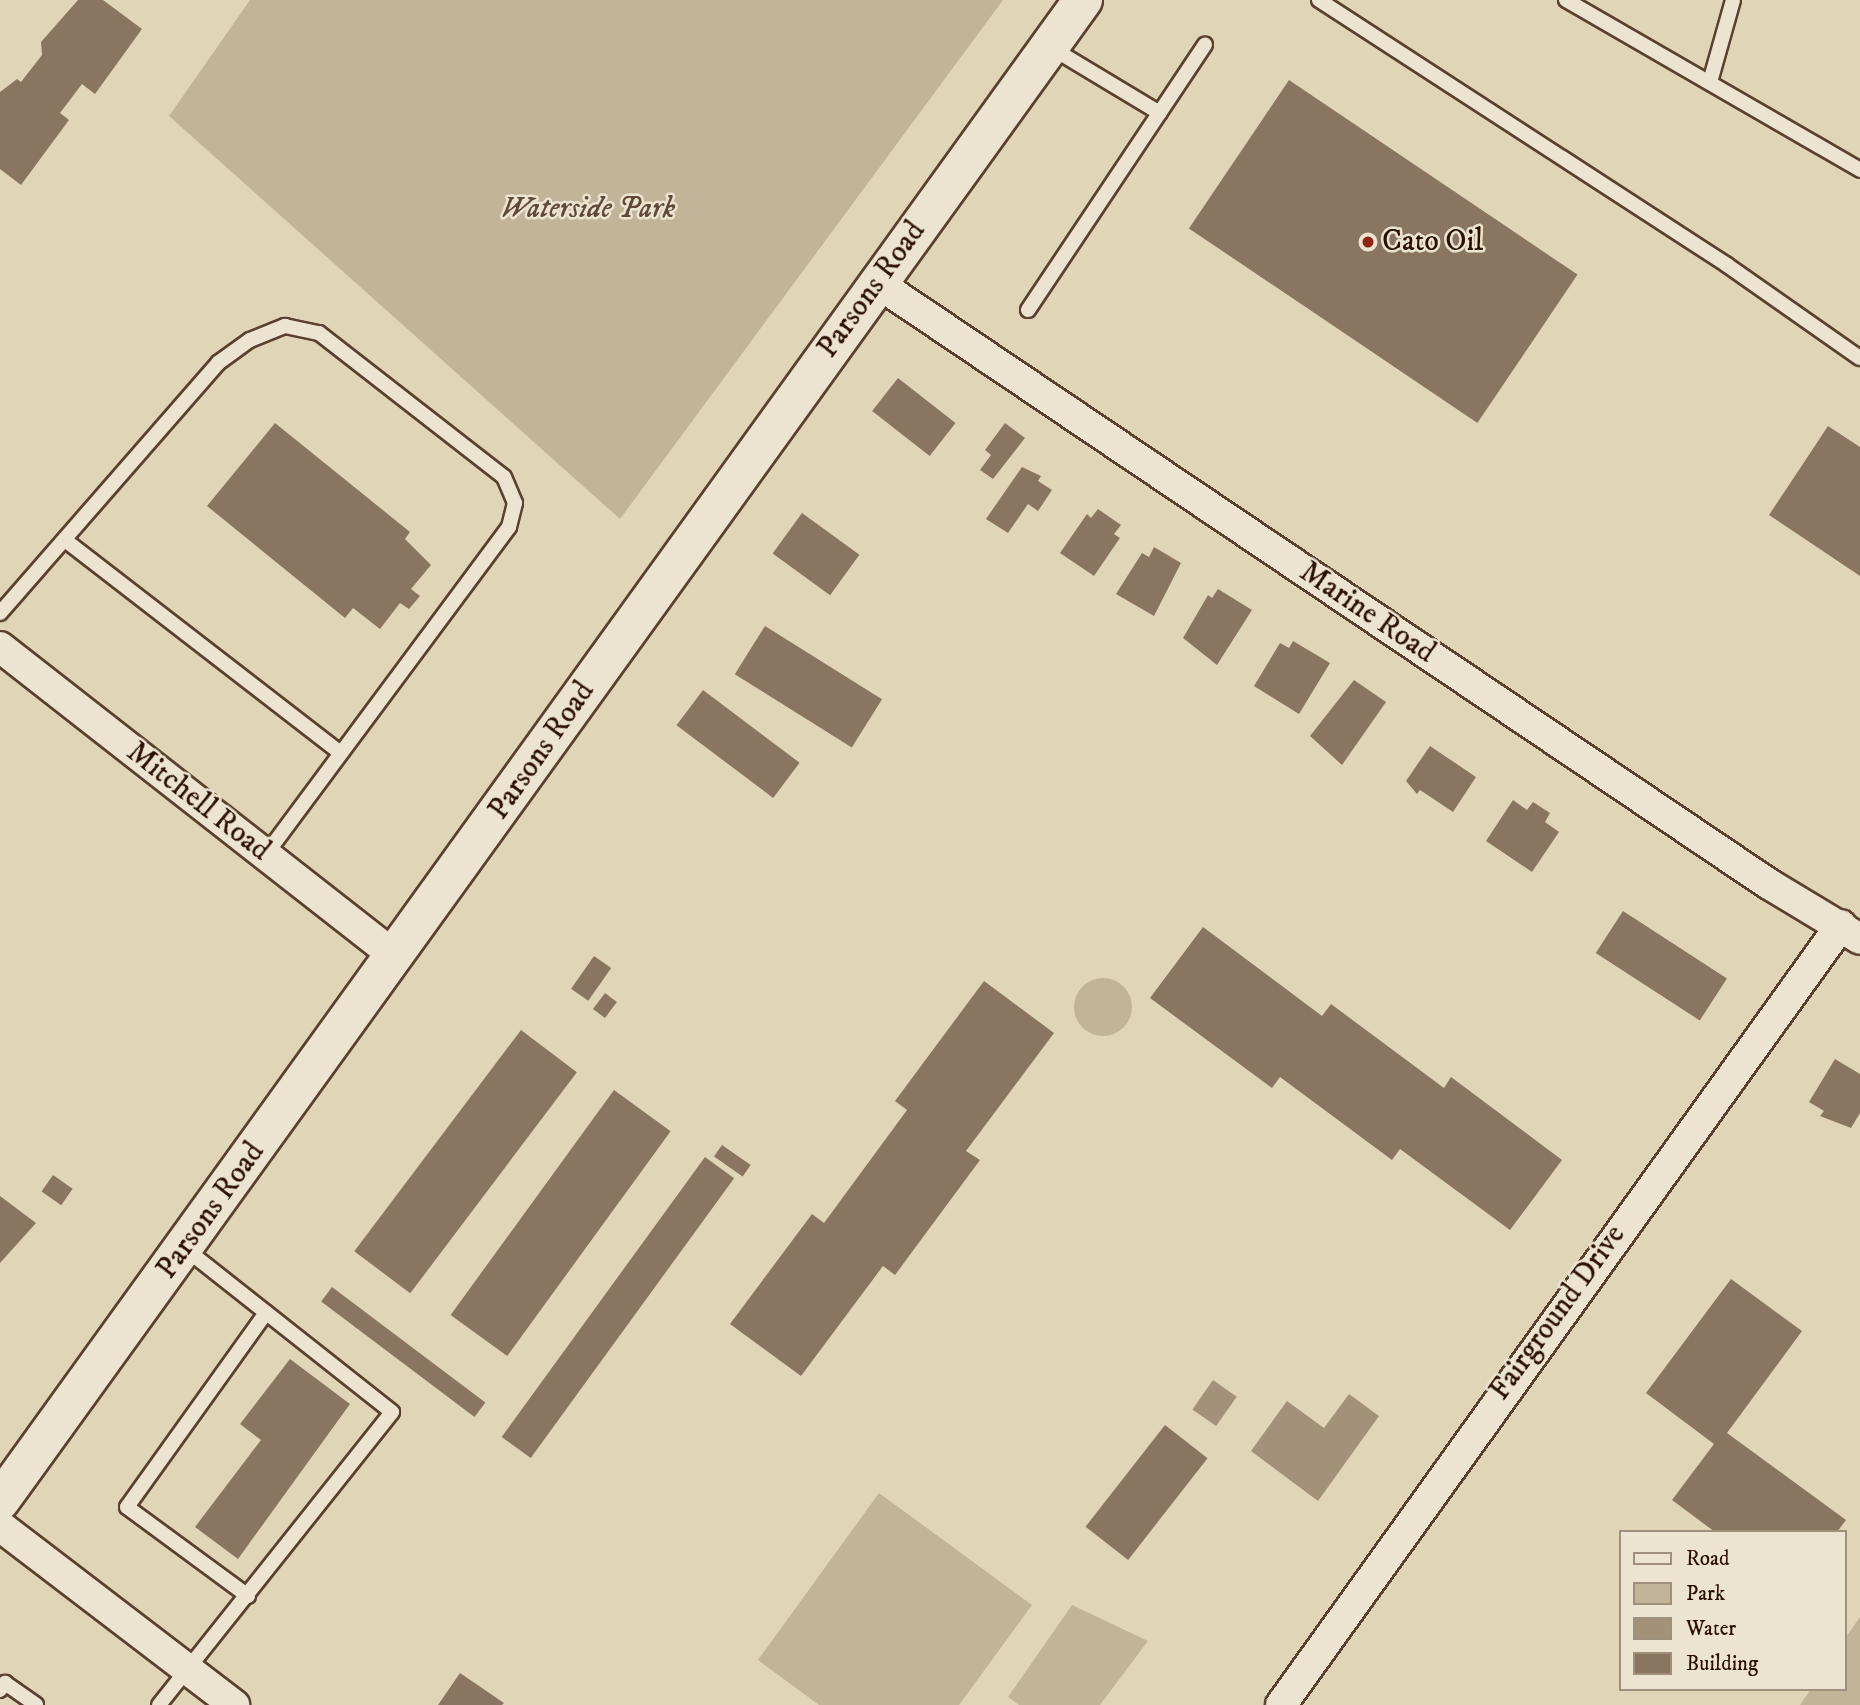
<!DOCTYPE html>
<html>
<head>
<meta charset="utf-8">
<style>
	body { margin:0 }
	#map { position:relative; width:1860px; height:1705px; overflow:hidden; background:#e1d5b8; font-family:"IM FELL DW Pica",serif }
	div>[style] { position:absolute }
	.green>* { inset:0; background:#c2b499 }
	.round { border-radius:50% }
	.water>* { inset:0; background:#a39279; transform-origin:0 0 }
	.building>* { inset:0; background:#8a7660; transform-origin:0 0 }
	.roads { filter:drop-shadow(2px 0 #58412e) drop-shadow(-2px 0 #58412e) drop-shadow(0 2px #58412e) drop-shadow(0 -2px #58412e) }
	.lane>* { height:14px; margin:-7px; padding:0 7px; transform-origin:7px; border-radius:7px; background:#ece4d1 }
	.street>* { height:30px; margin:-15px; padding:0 15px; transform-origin:15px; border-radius:15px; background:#ece4d1 }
	.secondary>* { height:38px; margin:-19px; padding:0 19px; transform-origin:19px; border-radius:19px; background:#ece4d1 }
	.dots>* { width:19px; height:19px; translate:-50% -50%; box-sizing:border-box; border:4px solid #ece4d1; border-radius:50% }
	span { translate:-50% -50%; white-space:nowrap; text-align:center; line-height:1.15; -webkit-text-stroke:5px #ece4d1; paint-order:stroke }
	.park-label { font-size:30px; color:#604936; font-style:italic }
	.poi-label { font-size:30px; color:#2b1000 }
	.left { translate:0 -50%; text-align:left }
	.street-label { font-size:30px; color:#2b1000 }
	.legend { position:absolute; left:1619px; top:1530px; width:228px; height:161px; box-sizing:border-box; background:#ece4d1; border:2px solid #9f8f7d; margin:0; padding:9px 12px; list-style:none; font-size:21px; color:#2b1000 }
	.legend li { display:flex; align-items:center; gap:14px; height:35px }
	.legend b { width:35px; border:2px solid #9f8f7d }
</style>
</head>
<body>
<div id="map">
	<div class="green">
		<i style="clip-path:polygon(250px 0,1003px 0,620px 519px,169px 116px)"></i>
		<i class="round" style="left:1074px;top:978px;width:58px;height:58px"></i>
		<i style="clip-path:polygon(879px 1493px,1032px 1605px,959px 1705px,819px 1705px,758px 1660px)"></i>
		<i style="clip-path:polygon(1072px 1605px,1148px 1641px,1100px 1705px,1019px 1705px,1008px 1697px)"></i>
		<i style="clip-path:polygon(1860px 1617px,1860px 1705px,1800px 1705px,1811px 1689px,1844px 1689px,1844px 1640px)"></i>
	</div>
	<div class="water">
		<i style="left:1213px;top:1380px;width:29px;height:36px;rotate:35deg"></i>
		<i style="clip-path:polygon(1349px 1394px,1379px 1416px,1318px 1501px,1251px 1451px,1287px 1401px,1324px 1428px)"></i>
	</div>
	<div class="building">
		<i style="clip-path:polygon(78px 0,103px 0,142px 29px,95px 94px,82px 84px,60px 113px,69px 120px,21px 185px,0 169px,0 92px,17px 79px,21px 82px,42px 55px,41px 42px)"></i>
		<i style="left:1289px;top:80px;width:348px;height:179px;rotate:34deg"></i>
		<i style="left:898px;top:378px;width:73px;height:42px;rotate:38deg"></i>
		<i style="clip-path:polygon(275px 423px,410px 532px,405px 539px,431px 565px,411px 589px,420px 596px,409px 609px,400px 603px,380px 629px,353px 608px,345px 618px,207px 506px)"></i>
		<i style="clip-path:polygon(1005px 423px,1025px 438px,993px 479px,980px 470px,991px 455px,985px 450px)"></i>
		<i style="clip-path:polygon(1828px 426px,1860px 447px,1860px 576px,1769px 515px)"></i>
		<i style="clip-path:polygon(1022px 467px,1041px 476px,1038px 481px,1052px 490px,1038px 511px,1028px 504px,1008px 533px,986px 519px)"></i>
		<i style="clip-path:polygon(1098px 509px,1121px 525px,1114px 534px,1120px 538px,1094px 576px,1060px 553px,1087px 514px,1091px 518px)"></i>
		<i style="left:802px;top:513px;width:71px;height:50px;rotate:36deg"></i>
		<i style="clip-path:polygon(1154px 547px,1181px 563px,1154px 616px,1116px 594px,1142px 553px,1149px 557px)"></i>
		<i style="clip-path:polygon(1218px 589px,1252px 610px,1217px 665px,1183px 638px,1208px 595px,1212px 598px)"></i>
		<i style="left:765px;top:626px;width:138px;height:57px;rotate:32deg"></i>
		<i style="clip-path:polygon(1293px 641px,1330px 663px,1299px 714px,1254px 686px,1280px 643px,1289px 648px)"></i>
		<i style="clip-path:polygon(1354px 680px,1386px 702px,1342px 765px,1310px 736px)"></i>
		<i style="left:703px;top:690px;width:121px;height:44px;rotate:37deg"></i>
		<i style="clip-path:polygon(1430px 746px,1476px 777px,1453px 812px,1420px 790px,1417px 794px,1406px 781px)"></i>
		<i style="clip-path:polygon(1513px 800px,1527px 810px,1533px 802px,1550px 813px,1545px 822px,1559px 832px,1532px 872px,1486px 841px)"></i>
		<i style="left:1623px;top:911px;width:124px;height:50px;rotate:33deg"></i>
		<i style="clip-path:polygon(1203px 927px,1322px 1016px,1331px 1004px,1444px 1088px,1451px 1077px,1562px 1160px,1510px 1230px,1400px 1149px,1392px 1160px,1280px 1077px,1272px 1088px,1150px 998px)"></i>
		<i style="left:594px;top:956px;width:21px;height:40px;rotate:35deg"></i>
		<i style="clip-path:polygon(984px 981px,1054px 1033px,966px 1151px,980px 1160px,895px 1275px,883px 1266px,801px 1376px,730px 1324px,812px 1214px,824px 1223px,907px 1110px,895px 1101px)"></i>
		<i style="left:605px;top:993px;width:15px;height:20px;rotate:37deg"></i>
		<i style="left:521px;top:1030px;width:70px;height:277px;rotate:37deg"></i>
		<i style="clip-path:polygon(1835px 1059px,1860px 1074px,1860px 1113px,1851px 1128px,1820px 1116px,1824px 1111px,1809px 1102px)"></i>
		<i style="left:614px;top:1090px;width:70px;height:278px;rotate:36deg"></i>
		<i style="left:722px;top:1145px;width:35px;height:14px;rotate:35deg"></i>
		<i style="left:705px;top:1157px;width:36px;height:346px;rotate:36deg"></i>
		<i style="left:53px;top:1175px;width:24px;height:20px;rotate:35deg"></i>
		<i style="clip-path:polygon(0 1196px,36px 1223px,0 1263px)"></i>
		<i style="clip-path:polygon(1731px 1279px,1802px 1331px,1727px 1433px,1846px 1520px,1837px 1532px,1715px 1532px,1672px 1500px,1714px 1444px,1646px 1393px)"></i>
		<i style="left:332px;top:1287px;width:192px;height:18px;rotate:37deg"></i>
		<i style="clip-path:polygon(290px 1359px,350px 1404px,238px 1559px,195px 1527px,261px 1440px,240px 1424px)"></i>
		<i style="left:1165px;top:1425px;width:54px;height:129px;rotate:38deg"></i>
		<i style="clip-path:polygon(460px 1673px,504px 1703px,502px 1705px,438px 1705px)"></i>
	</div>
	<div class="roads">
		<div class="lane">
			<i style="left:1319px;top:0;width:487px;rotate:33deg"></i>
			<i style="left:1727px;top:265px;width:162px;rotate:35deg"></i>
			<i style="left:1566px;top:0;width:340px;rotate:30deg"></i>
			<i style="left:1050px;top:47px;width:128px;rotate:31deg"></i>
			<i style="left:1710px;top:82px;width:85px;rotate:-74.3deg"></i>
			<i style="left:1028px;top:310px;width:319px;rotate:-56.3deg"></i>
			<i style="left:65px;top:540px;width:345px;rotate:37.7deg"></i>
			<i style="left:0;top:613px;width:332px;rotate:-48.9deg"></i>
			<i style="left:218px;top:363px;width:39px;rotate:-36deg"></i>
			<i style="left:250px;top:340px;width:38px;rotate:-22deg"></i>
			<i style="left:285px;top:326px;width:35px;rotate:12deg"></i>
			<i style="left:319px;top:333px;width:234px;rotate:37.9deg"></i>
			<i style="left:504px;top:477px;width:28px;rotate:67deg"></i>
			<i style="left:515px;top:503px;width:25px;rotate:104deg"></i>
			<i style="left:509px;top:527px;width:407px;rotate:126.6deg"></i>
			<i style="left:248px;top:1596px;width:150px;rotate:-143.7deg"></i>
			<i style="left:127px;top:1507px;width:239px;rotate:-54.4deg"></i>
			<i style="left:0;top:1690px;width:9px;rotate:-54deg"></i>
			<i style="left:5px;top:1683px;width:38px;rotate:35deg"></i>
			<i style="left:159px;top:1705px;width:374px;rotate:-51.5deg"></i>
			<i style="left:392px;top:1412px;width:265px;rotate:-141.7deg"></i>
		</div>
		<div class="street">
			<i style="left:876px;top:282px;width:1077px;rotate:33.99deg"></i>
			<i style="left:1769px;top:884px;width:106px;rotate:31.1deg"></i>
			<i style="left:0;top:647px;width:502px;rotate:38.04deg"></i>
			<i style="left:0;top:1526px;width:295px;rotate:37.4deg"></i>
			<i style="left:1281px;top:1705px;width:960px;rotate:-54.32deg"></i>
		</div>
		<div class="secondary">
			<i style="left:0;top:1501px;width:1851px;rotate:-54.19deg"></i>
		</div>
	</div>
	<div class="dots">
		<i style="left:1368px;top:242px;background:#8f2418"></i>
	</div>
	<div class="park-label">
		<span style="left:588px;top:209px">Waterside Park</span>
	</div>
	<div class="poi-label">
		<span class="left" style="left:1382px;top:242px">Cato Oil</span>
	</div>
	<div class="street-label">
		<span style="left:872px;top:290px;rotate:-54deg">Parsons Road</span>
		<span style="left:1367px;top:613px;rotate:34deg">Marine Road</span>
		<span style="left:542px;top:751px;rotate:-55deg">Parsons Road</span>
		<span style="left:198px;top:802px;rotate:38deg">Mitchell Road</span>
		<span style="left:211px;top:1211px;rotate:-54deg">Parsons Road</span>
		<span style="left:1558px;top:1313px;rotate:-54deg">Fairground Drive</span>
	</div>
	<ul class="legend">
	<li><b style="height:9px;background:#ece4d1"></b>Road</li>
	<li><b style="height:19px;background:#c2b499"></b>Park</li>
	<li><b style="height:19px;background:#a39279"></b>Water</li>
	<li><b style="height:19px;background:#8a7660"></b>Building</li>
	</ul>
</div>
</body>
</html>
